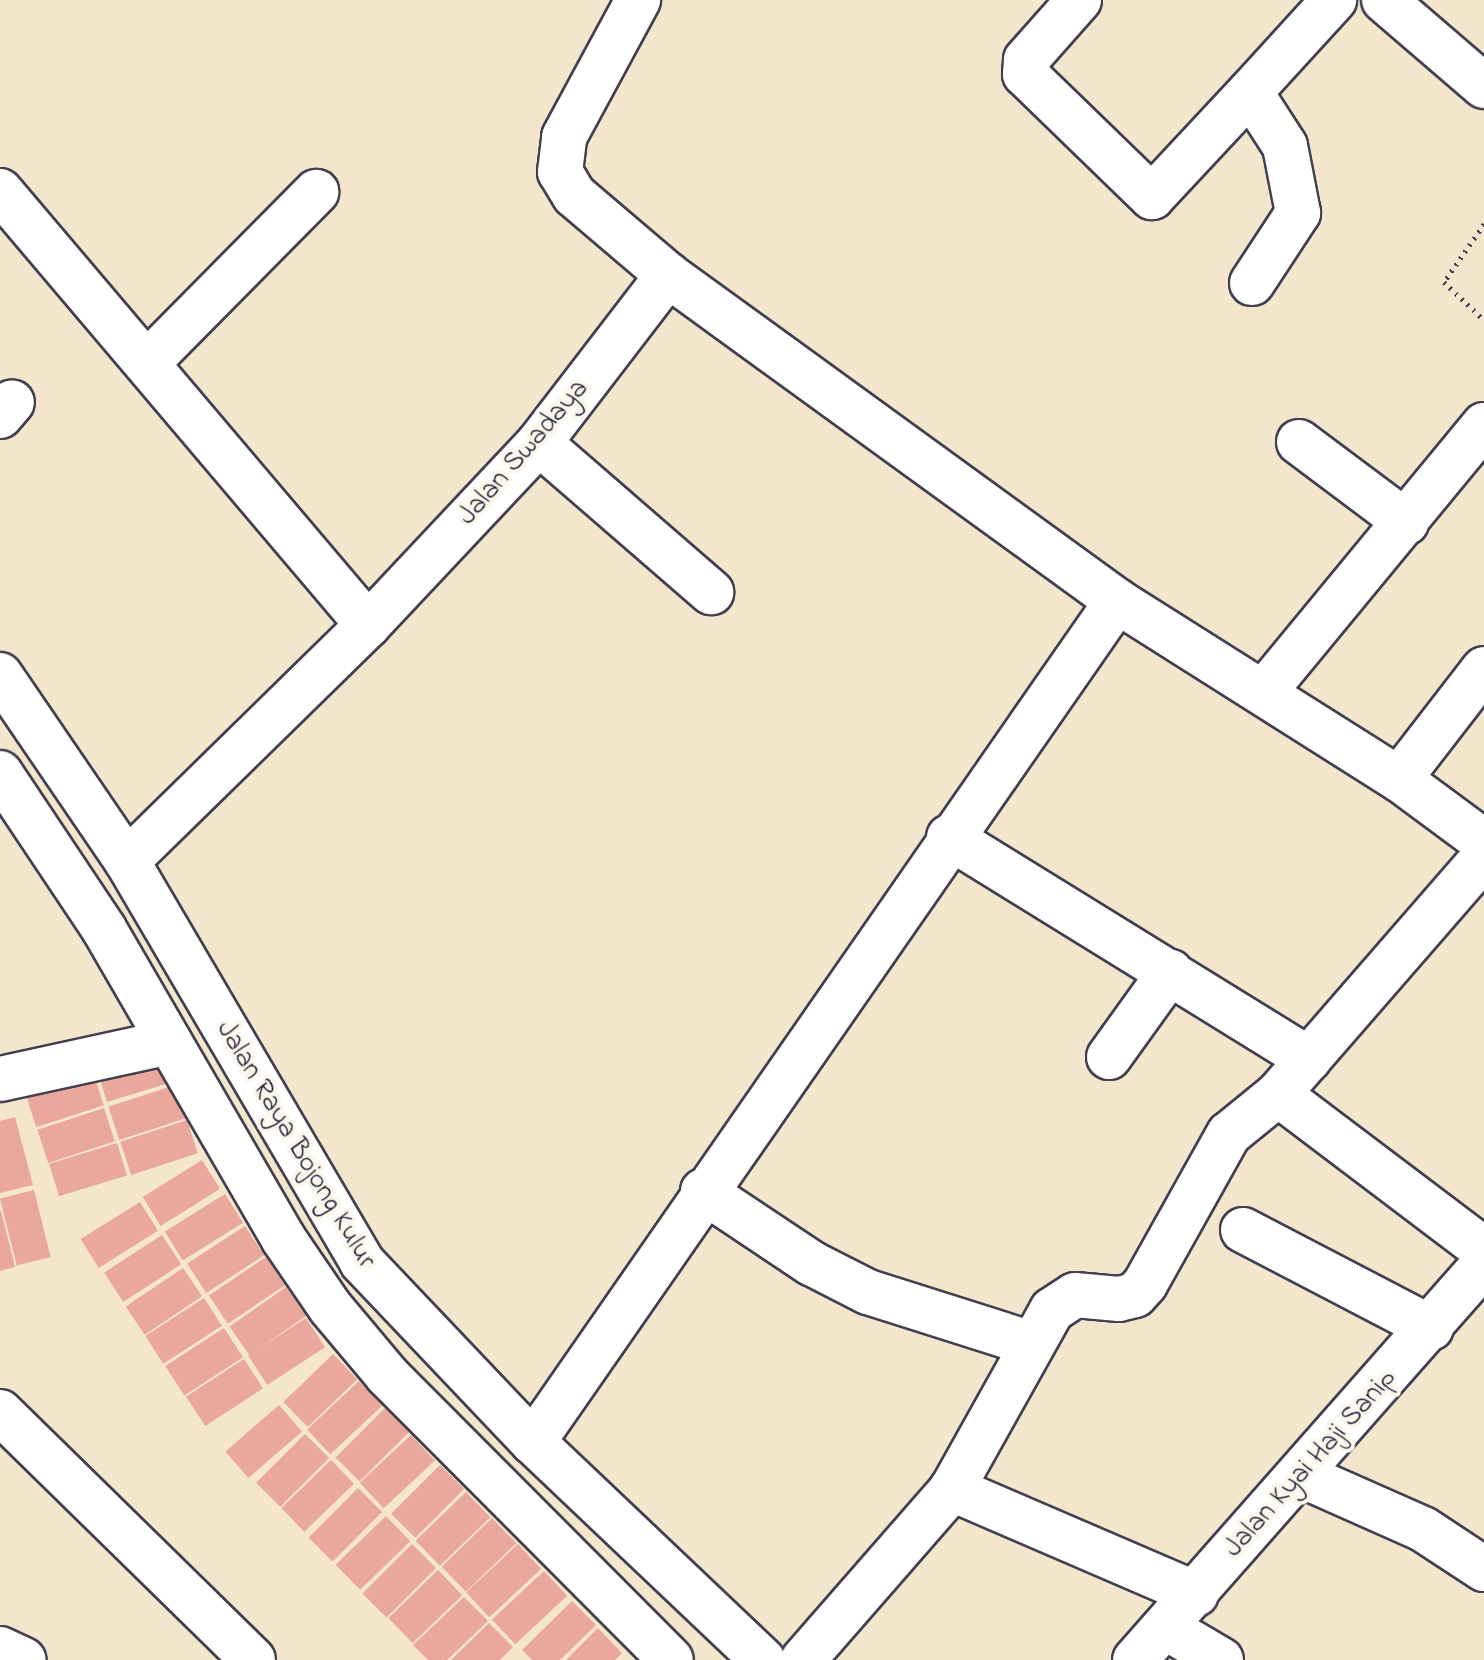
<!DOCTYPE html>
<html>
<head>
<meta charset="utf-8">
<style>
	body { margin:0 }
	#map { position:relative; width:1484px; height:1660px; overflow:hidden; background:#f3e6cc; font-family:"Indie Flower",sans-serif }
	div>[style] { position:absolute }
	.building>* { inset:0; background:#eaa89c; transform-origin:0 0 }
	.path>* { height:5px; margin-top:-2.5px; transform-origin:0; background:repeating-linear-gradient(90deg,#413f51 0 2px,transparent 0 8px) }
	.roads { filter:drop-shadow(2px 0 #413f51) drop-shadow(-2px 0 #413f51) drop-shadow(0 2px #413f51) drop-shadow(0 -2px #413f51) }
	.minor>* { height:44px; margin:-22px; padding:0 22px; transform-origin:22px; border-radius:22px; background:#fff }
	span { translate:-50% -50%; white-space:nowrap; text-align:center; line-height:1.15; -webkit-text-stroke:8px #fbf7ec; paint-order:stroke }
	.street-label { font-size:28px; color:#22223b }
</style>
</head>
<body>
<div id="map">
	<div class="building">
		<i style="left:164px;top:1049px;width:34px;height:70px;rotate:73deg"></i>
		<i style="left:93px;top:1072px;width:35px;height:71px;rotate:72deg"></i>
		<i style="left:175px;top:1085px;width:35px;height:70px;rotate:72deg"></i>
		<i style="left:104px;top:1108px;width:35px;height:70px;rotate:72deg"></i>
		<i style="clip-path:polygon(15px 1117px,33px 1185px,0 1193px,0 1121px)"></i>
		<i style="left:187px;top:1120px;width:35px;height:70px;rotate:72deg"></i>
		<i style="left:117px;top:1143px;width:34px;height:71px;rotate:73deg"></i>
		<i style="left:202px;top:1160px;width:34px;height:70px;rotate:58deg"></i>
		<i style="left:34px;top:1190px;width:69px;height:35px;rotate:76deg"></i>
		<i style="left:225px;top:1194px;width:34px;height:71px;rotate:58deg"></i>
		<i style="left:140px;top:1202px;width:34px;height:70px;rotate:58deg"></i>
		<i style="clip-path:polygon(1px 1211px,15px 1267px,0 1271px,0 1212px)"></i>
		<i style="left:245px;top:1226px;width:35px;height:69px;rotate:57deg"></i>
		<i style="left:162px;top:1235px;width:35px;height:69px;rotate:57deg"></i>
		<i style="left:266px;top:1257px;width:34px;height:69px;rotate:56deg"></i>
		<i style="left:183px;top:1268px;width:34px;height:69px;rotate:56deg"></i>
		<i style="left:286px;top:1287px;width:35px;height:69px;rotate:55deg"></i>
		<i style="left:204px;top:1298px;width:33px;height:70px;rotate:57deg"></i>
		<i style="left:306px;top:1318px;width:35px;height:69px;rotate:57deg"></i>
		<i style="left:224px;top:1328px;width:35px;height:70px;rotate:57deg"></i>
		<i style="left:333px;top:1354px;width:35px;height:69px;rotate:46deg"></i>
		<i style="left:244px;top:1359px;width:35px;height:69px;rotate:57deg"></i>
		<i style="left:359px;top:1381px;width:34px;height:71px;rotate:47deg"></i>
		<i style="left:279px;top:1405px;width:35px;height:71px;rotate:49deg"></i>
		<i style="left:385px;top:1408px;width:34px;height:70px;rotate:45deg"></i>
		<i style="left:305px;top:1434px;width:34px;height:69px;rotate:45deg"></i>
		<i style="left:411px;top:1435px;width:35px;height:70px;rotate:47deg"></i>
		<i style="left:331px;top:1460px;width:33px;height:69px;rotate:46deg"></i>
		<i style="left:440px;top:1465px;width:34px;height:69px;rotate:45deg"></i>
		<i style="left:358px;top:1488px;width:34px;height:70px;rotate:45deg"></i>
		<i style="left:466px;top:1492px;width:35px;height:70px;rotate:46deg"></i>
		<i style="left:386px;top:1516px;width:35px;height:70px;rotate:46deg"></i>
		<i style="left:492px;top:1518px;width:35px;height:70px;rotate:46deg"></i>
		<i style="left:412px;top:1544px;width:34px;height:70px;rotate:45deg"></i>
		<i style="left:518px;top:1544px;width:34px;height:71px;rotate:47deg"></i>
		<i style="left:438px;top:1570px;width:35px;height:69px;rotate:46deg"></i>
		<i style="left:544px;top:1571px;width:34px;height:71px;rotate:47deg"></i>
		<i style="clip-path:polygon(464px 1597px,488px 1621px,447px 1660px,428px 1660px,413px 1645px)"></i>
		<i style="clip-path:polygon(572px 1601px,596px 1625px,560px 1660px,532px 1660px,522px 1650px)"></i>
		<i style="clip-path:polygon(489px 1623px,513px 1647px,500px 1660px,451px 1660px)"></i>
		<i style="clip-path:polygon(598px 1628px,622px 1653px,615px 1660px,566px 1660px)"></i>
	</div>
	<div class="path">
		<i style="left:1484px;top:224px;width:70px;rotate:124.6deg"></i>
		<i style="left:1444px;top:282px;width:55px;rotate:43.5deg"></i>
	</div>
	<div class="roads">
		<div class="minor">
			<i style="left:1079px;top:0;width:80px;rotate:131.5deg"></i>
			<i style="left:1026px;top:60px;width:14px;rotate:94deg"></i>
			<i style="left:1025px;top:74px;width:177px;rotate:44.1deg"></i>
			<i style="left:1152px;top:197px;width:144px;rotate:-47deg"></i>
			<i style="left:1384px;top:0;width:132px;rotate:40.7deg"></i>
			<i style="left:0;top:191px;width:569px;rotate:49.7deg"></i>
			<i style="left:668px;top:275px;width:555px;rotate:35.98deg"></i>
			<i style="left:1252px;top:283px;width:84px;rotate:-56.7deg"></i>
			<i style="left:1298px;top:213px;width:68px;rotate:-101deg"></i>
			<i style="left:1285px;top:146px;width:64px;rotate:-122.9deg"></i>
			<i style="left:1250px;top:92px;width:125px;rotate:-47.6deg"></i>
			<i style="left:149px;top:361px;width:238px;rotate:-45.3deg"></i>
			<i style="left:0;top:416px;width:18px;rotate:-49deg"></i>
			<i style="left:1299px;top:442px;width:134px;rotate:36.8deg"></i>
			<i style="left:539px;top:443px;width:228px;rotate:40.9deg"></i>
			<i style="left:0;top:675px;width:225px;rotate:55.7deg"></i>
			<i style="left:127px;top:861px;width:465px;rotate:59.6deg"></i>
			<i style="left:362px;top:1262px;width:248px;rotate:46.5deg"></i>
			<i style="left:533px;top:1442px;width:317px;rotate:43.5deg"></i>
			<i style="left:1264px;top:692px;width:346px;rotate:-50.5deg"></i>
			<i style="left:0;top:773px;width:187px;rotate:56.3deg"></i>
			<i style="left:104px;top:929px;width:357px;rotate:59.9deg"></i>
			<i style="left:283px;top:1238px;width:83px;rotate:55.7deg"></i>
			<i style="left:330px;top:1307px;width:89px;rotate:50deg"></i>
			<i style="left:387px;top:1375px;width:402px;rotate:45.1deg"></i>
			<i style="left:1399px;top:779px;width:139px;rotate:-52.3deg"></i>
			<i style="left:949px;top:837px;width:423px;rotate:31.7deg"></i>
			<i style="left:127px;top:861px;width:337px;rotate:-44.4deg"></i>
			<i style="left:368px;top:625px;width:250px;rotate:-46.8deg"></i>
			<i style="left:539px;top:443px;width:212px;rotate:-52.5deg"></i>
			<i style="left:668px;top:275px;width:123px;rotate:-139.6deg"></i>
			<i style="left:574px;top:195px;width:27px;rotate:-121deg"></i>
			<i style="left:560px;top:172px;width:35px;rotate:-83deg"></i>
			<i style="left:564px;top:137px;width:156px;rotate:-61.6deg"></i>
			<i style="left:1109px;top:1057px;width:105px;rotate:-54.3deg"></i>
			<i style="left:0;top:1079px;width:173px;rotate:-12.3deg"></i>
			<i style="left:1278px;top:1094px;width:258px;rotate:37.1deg"></i>
			<i style="left:703px;top:1191px;width:130px;rotate:33.7deg"></i>
			<i style="left:811px;top:1263px;width:64px;rotate:27deg"></i>
			<i style="left:868px;top:1292px;width:172px;rotate:17.6deg"></i>
			<i style="left:1243px;top:1230px;width:212px;rotate:27.5deg"></i>
			<i style="left:0;top:1412px;width:354px;rotate:44.4deg"></i>
			<i style="left:533px;top:1442px;width:1024px;rotate:-55.22deg"></i>
			<i style="left:1117px;top:601px;width:333px;rotate:32.3deg"></i>
			<i style="left:1399px;top:779px;width:106px;rotate:36.5deg"></i>
			<i style="left:1301px;top:1475px;width:133px;rotate:23.9deg"></i>
			<i style="left:1423px;top:1529px;width:73px;rotate:33.3deg"></i>
			<i style="left:1196px;top:1594px;width:266px;rotate:-156.7deg"></i>
			<i style="left:952px;top:1489px;width:205px;rotate:-60.8deg"></i>
			<i style="left:1052px;top:1310px;width:27px;rotate:-33deg"></i>
			<i style="left:1075px;top:1295px;width:44px;rotate:5.2deg"></i>
			<i style="left:1119px;top:1299px;width:16px;rotate:-14deg"></i>
			<i style="left:1135px;top:1295px;width:15px;rotate:-48deg"></i>
			<i style="left:1145px;top:1284px;width:172px;rotate:-60.8deg"></i>
			<i style="left:1229px;top:1134px;width:63px;rotate:-39.2deg"></i>
			<i style="left:1278px;top:1094px;width:314px;rotate:-49deg"></i>
			<i style="left:1165px;top:1627px;width:65px;rotate:30.5deg"></i>
			<i style="left:0;top:1649px;width:26px;rotate:25deg"></i>
			<i style="left:803px;top:1660px;width:227px;rotate:-48.9deg"></i>
			<i style="left:1135px;top:1660px;width:528px;rotate:-48.61deg"></i>
		</div>
	</div>
	<div class="street-label">
		<span style="left:524px;top:453px;rotate:-49deg">Jalan Swadaya</span>
		<span style="left:295px;top:1145px;rotate:59deg">Jalan Raya Bojong Kulur</span>
		<span style="left:1311px;top:1464px;rotate:-48deg">Jalan Kyai Haji Sanip</span>
	</div>
</div>
</body>
</html>
